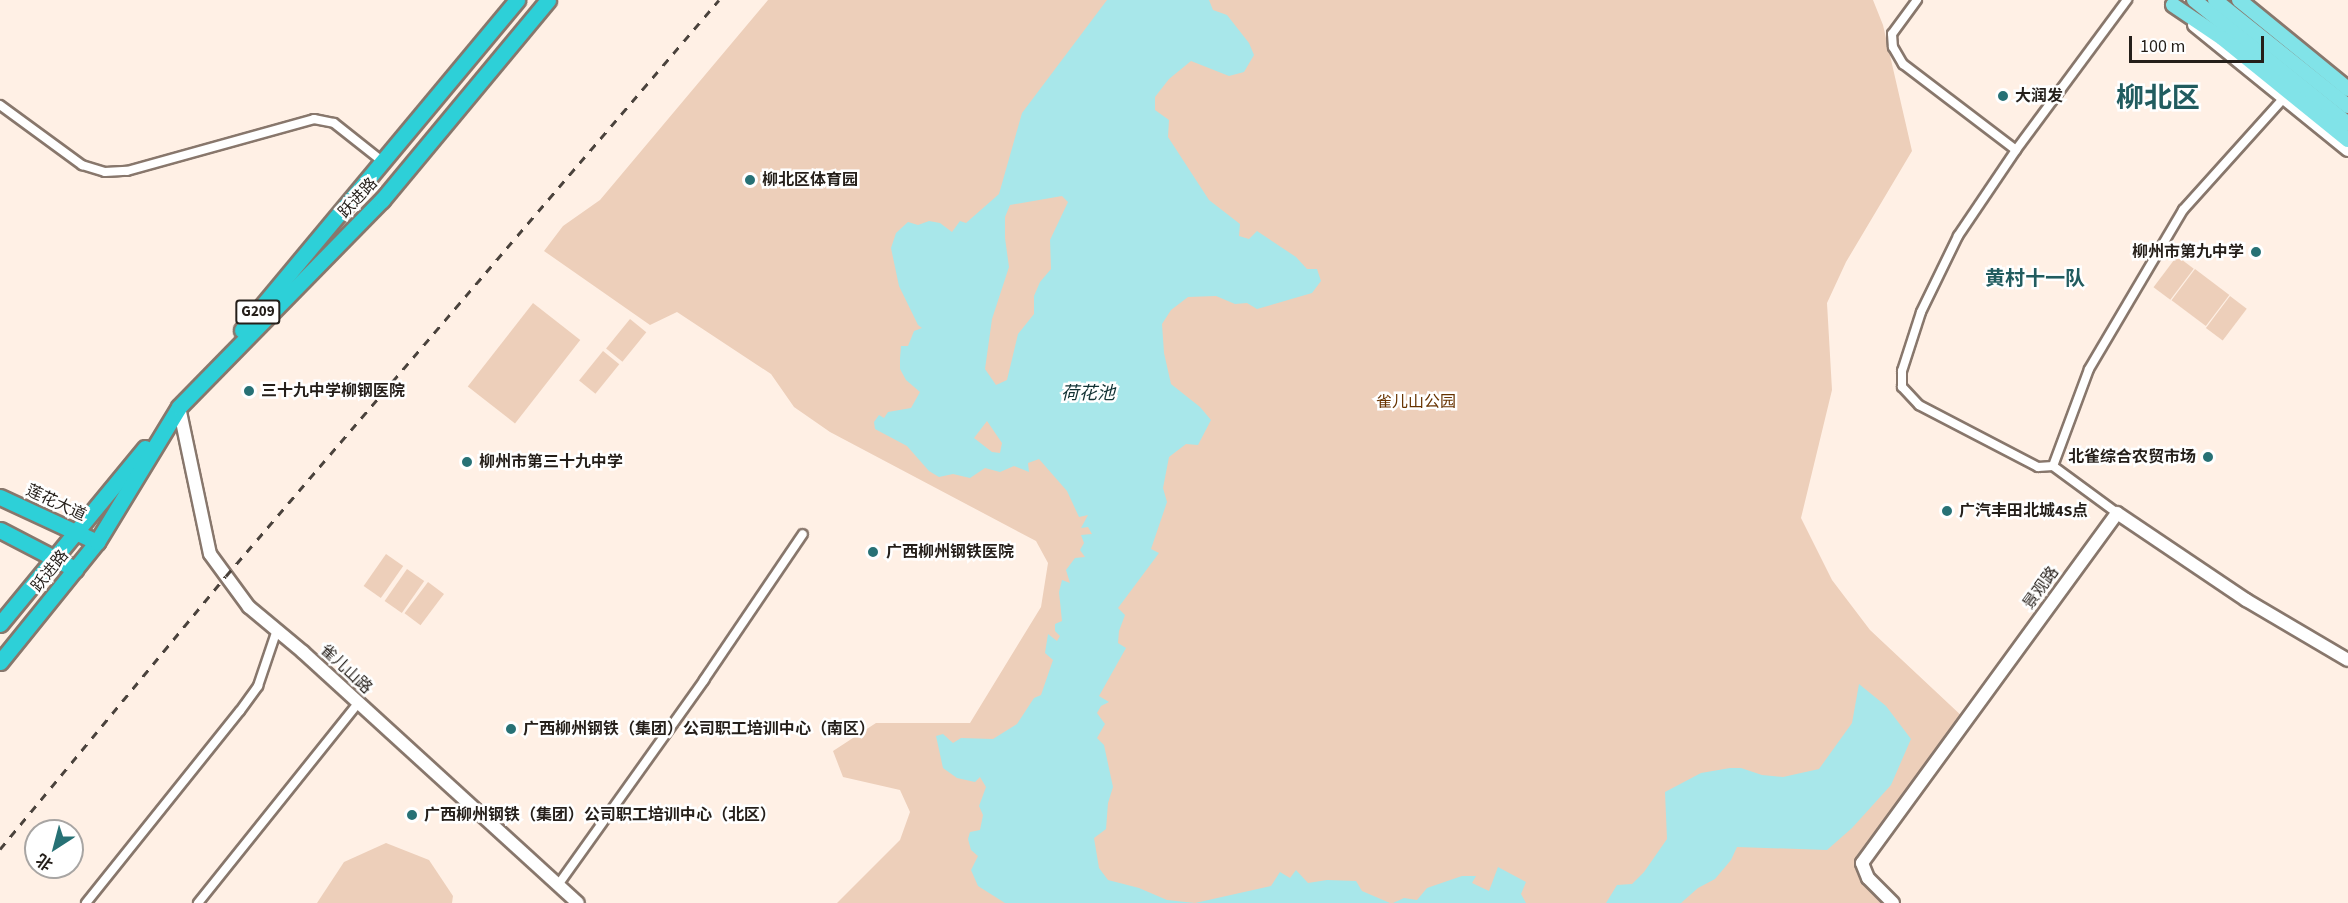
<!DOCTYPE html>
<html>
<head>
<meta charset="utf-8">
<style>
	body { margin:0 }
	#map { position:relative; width:2348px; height:903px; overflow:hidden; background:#fff0e5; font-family:"Source Sans 3","Noto Sans SC",sans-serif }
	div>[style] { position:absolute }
	.green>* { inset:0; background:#edcfba; transform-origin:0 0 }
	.water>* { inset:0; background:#a8e7ea }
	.roads { filter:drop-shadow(2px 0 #88776c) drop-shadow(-2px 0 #88776c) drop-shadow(0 2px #88776c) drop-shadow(0 -2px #88776c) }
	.street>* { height:8px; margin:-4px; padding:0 4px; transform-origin:4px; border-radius:4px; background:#fff }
	.secondary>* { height:12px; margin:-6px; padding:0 6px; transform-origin:6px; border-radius:6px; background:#fff }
	.primary>* { height:14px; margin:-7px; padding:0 7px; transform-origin:7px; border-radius:7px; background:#81e3e8 }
	.highway>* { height:15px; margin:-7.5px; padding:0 7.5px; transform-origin:7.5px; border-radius:7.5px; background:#2dd0d8 }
	.rail>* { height:3px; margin-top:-1.5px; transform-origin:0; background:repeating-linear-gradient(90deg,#4a423c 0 8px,transparent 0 16px) }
	.dots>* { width:16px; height:16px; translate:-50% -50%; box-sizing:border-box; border:3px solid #fff; border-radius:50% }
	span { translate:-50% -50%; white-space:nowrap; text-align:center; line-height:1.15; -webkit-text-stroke:5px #fff; paint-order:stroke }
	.shield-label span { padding:2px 4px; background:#fff; border:2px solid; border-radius:4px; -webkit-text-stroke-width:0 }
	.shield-label { font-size:15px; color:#251f1a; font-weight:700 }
	.poi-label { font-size:16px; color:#251f1a; font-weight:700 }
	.left { translate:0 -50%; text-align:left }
	.right { translate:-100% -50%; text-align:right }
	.street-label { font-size:16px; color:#251f1a }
	.park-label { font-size:16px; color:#673300 }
	.water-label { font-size:18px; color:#123234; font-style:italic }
	.quarter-label { font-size:20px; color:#215c5f; font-weight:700 }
	.town-label { font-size:28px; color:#215c5f; font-weight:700 }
	.north { position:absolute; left:24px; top:819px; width:60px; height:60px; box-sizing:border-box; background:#fff; border:2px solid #a8a5a3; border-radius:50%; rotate:216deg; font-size:16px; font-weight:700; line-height:24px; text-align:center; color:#251f1a }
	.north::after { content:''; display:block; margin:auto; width:21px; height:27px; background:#277175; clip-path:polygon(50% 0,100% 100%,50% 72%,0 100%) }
	.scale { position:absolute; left:2129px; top:36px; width:135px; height:27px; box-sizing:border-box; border:3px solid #251f1a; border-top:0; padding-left:8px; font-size:18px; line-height:21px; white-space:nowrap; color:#251f1a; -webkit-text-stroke:4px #fff; paint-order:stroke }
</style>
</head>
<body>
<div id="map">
	<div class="green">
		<i style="clip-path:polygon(768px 0,1873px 0,1883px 25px,1912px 151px,1846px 262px,1827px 303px,1832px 390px,1801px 518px,1832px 580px,1870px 630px,1965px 719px,1862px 863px,1891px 903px,837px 903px,900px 840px,910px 812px,900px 790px,843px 777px,833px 751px,876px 723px,970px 723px,1041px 607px,1048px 563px,1036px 541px,830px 432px,794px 407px,771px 374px,677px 312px,650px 325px,544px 251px,563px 226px,600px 200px)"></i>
		<i style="left:2177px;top:256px;width:21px;height:39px;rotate:37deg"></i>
		<i style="left:2195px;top:269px;width:43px;height:39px;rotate:37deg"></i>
		<i style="left:2230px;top:296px;width:21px;height:40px;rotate:37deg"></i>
		<i style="left:533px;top:303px;width:60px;height:106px;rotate:38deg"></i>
		<i style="left:630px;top:319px;width:21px;height:38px;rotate:39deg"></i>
		<i style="left:603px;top:351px;width:21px;height:38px;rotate:39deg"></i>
		<i style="left:386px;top:554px;width:21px;height:39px;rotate:35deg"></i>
		<i style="left:407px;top:569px;width:21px;height:39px;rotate:35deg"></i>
		<i style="left:428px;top:582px;width:20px;height:39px;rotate:37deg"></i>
		<i style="clip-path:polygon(386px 843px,429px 860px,453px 896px,452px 903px,317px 903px,344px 862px)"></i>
	</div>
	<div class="water">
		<i style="clip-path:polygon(evenodd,1107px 0,1209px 0,1213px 10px,1227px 15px,1249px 43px,1254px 55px,1244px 72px,1229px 76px,1191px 61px,1169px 79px,1155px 97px,1155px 110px,1169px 120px,1168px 137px,1209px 200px,1240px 224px,1239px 236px,1249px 239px,1257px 231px,1296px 257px,1307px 269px,1317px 269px,1321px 281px,1312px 293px,1257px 309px,1247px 303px,1235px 304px,1216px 296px,1188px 297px,1171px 310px,1162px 324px,1164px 353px,1171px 384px,1200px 407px,1211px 420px,1198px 445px,1186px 444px,1169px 457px,1163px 488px,1167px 502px,1151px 549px,1159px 553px,1118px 608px,1125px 615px,1119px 631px,1118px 643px,1126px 648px,1099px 696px,1109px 702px,1101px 706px,1097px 713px,1105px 724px,1097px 738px,1104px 745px,1113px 787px,1108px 803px,1106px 829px,1094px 838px,1099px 868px,1108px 880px,1139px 888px,1167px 900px,1195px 903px,1271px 886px,1280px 872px,1290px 878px,1296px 870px,1308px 883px,1327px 880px,1356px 881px,1362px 891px,1390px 903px,1005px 903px,978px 886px,971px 870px,978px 856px,971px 850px,968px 839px,970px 832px,980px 830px,983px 815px,979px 806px,986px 787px,980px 777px,975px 782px,957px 778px,943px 768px,936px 736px,943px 734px,953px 743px,961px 738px,993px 739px,1017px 724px,1034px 698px,1041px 695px,1053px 660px,1045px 653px,1048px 634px,1057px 641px,1060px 636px,1055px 631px,1055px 624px,1062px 621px,1059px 592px,1062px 580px,1070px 583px,1066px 570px,1075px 558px,1085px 557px,1080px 550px,1084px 543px,1081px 535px,1092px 534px,1088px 527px,1081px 528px,1088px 515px,1079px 517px,1067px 491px,1039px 459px,1028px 463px,1029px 472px,1014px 466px,1000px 472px,985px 468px,970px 478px,953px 474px,939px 477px,929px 471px,907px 446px,875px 429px,874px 422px,879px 415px,884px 418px,888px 412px,911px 408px,920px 392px,906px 380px,900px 369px,900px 358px,901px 346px,908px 346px,914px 331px,922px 328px,918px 325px,899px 286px,891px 248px,896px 233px,908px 222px,918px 225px,929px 221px,940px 223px,952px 232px,960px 221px,966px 223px,999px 194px,1022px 113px,1107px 0,1062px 196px,1068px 202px,1050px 240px,1051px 269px,1040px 282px,1034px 296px,1034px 314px,1018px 334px,1007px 380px,996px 385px,985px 369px,992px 319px,1009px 267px,1005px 238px,1005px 217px,1010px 205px,1062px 196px,1107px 0,987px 421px,1002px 443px,1000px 453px,992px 452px,974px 438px,987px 421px)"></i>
		<i style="clip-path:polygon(1859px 684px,1886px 706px,1911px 739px,1891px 785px,1852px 828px,1827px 850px,1737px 847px,1731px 860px,1715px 879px,1698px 888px,1681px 903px,1606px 903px,1617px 885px,1632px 884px,1644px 872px,1667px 839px,1665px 792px,1701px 773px,1730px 768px,1741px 768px,1762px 775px,1783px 777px,1819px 769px,1852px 723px)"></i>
		<i style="clip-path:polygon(1498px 867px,1526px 882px,1521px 894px,1526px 903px,1393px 903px,1404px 898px,1417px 900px,1427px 888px,1462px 876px,1476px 876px,1472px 883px,1489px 891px)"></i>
	</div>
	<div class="roads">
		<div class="street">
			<i style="left:1917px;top:0;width:42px;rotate:126.3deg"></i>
			<i style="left:1892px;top:34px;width:13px;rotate:86deg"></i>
			<i style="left:1893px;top:47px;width:20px;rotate:60deg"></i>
			<i style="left:1903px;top:64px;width:142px;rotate:37.3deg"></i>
			<i style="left:0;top:105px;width:102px;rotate:36.2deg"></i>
			<i style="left:82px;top:165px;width:24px;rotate:17deg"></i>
			<i style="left:105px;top:172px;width:22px;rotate:-3deg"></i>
			<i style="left:127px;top:171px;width:194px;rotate:-15.5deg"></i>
			<i style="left:314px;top:119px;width:20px;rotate:11deg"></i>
			<i style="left:334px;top:123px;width:61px;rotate:38.4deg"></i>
			<i style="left:2053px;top:466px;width:103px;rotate:-69.6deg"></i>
			<i style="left:2089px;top:369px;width:185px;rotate:-59.4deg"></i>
			<i style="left:2183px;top:210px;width:151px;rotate:-48deg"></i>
			<i style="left:2117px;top:513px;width:79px;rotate:-143.7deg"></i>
			<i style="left:2053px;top:466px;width:15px;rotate:176deg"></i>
			<i style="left:2038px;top:467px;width:134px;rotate:-152.5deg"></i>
			<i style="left:1919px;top:405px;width:25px;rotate:-133deg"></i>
			<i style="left:1902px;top:387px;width:16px;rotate:-90deg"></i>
			<i style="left:1902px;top:371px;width:62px;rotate:-72.1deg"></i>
			<i style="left:1921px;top:312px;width:85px;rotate:-64deg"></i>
			<i style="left:1958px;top:236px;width:104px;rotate:-56deg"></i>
			<i style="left:2016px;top:150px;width:187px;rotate:-53.5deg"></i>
			<i style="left:558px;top:885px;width:252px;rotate:-54.5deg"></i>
			<i style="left:704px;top:680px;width:176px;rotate:-55.9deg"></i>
			<i style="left:86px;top:903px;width:246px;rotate:-51.3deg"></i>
			<i style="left:240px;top:711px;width:31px;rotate:-54deg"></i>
			<i style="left:258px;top:686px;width:59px;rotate:-71.3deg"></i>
			<i style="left:198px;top:903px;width:256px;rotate:-51.3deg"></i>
		</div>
		<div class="secondary">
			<i style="left:2194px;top:25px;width:198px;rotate:39.1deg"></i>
			<i style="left:179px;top:407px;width:150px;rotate:78.1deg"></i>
			<i style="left:210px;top:554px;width:66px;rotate:53.7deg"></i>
			<i style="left:249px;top:607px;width:70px;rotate:39.8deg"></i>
			<i style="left:303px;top:652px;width:372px;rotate:42.4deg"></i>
			<i style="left:1893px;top:903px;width:35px;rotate:-135deg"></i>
			<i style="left:1868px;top:878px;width:16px;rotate:-112deg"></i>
			<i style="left:1862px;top:863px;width:433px;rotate:-53.9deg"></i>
			<i style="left:2117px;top:513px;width:156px;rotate:34deg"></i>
			<i style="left:2246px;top:600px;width:118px;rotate:30.5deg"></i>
		</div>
		<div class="primary">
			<i style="left:2194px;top:0;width:198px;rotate:38.8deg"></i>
			<i style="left:2215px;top:0;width:170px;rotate:38.6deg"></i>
			<i style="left:2239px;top:0;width:141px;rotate:39.2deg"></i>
			<i style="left:2173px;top:5px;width:59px;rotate:34deg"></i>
			<i style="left:2222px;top:38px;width:162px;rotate:39deg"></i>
		</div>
		<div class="highway">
			<i style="left:242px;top:330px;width:430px;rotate:-50.2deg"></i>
			<i style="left:0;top:497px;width:107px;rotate:24.9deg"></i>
			<i style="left:0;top:530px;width:85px;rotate:27.5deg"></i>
			<i style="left:0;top:624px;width:228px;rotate:-50.5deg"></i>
			<i style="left:0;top:662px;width:154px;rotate:-51.1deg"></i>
			<i style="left:97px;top:542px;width:158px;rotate:-58.7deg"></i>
			<i style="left:179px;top:407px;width:290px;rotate:-45.6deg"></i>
			<i style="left:382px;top:200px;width:260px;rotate:-50.3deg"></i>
		</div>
	</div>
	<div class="rail">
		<i style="left:0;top:849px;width:354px;rotate:-50.4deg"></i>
		<i style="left:226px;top:576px;width:758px;rotate:-49.44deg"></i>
	</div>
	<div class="dots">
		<i style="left:2003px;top:96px;background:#277175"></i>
		<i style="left:750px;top:180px;background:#277175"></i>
		<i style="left:2256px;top:252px;background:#277175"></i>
		<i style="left:249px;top:391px;background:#277175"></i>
		<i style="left:2208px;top:457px;background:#277175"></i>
		<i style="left:467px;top:462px;background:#277175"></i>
		<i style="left:1947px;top:511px;background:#277175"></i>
		<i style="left:873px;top:552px;background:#277175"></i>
		<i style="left:511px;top:729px;background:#277175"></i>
		<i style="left:412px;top:815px;background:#277175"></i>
	</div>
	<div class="shield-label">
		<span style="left:258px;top:312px">G209</span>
	</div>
	<div class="poi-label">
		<span class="left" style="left:2015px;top:96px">大润发</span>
		<span class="left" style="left:762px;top:180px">柳北区体育园</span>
		<span class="right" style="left:2244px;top:252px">柳州市第九中学</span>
		<span class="left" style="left:261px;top:391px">三十九中学柳钢医院</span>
		<span class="right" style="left:2196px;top:457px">北雀综合农贸市场</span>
		<span class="left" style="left:479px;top:462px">柳州市第三十九中学</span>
		<span class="left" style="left:1959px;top:511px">广汽丰田北城4S点</span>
		<span class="left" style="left:886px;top:552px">广西柳州钢铁医院</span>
		<span class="left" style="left:523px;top:729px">广西柳州钢铁（集团）公司职工培训中心（南区）</span>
		<span class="left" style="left:424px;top:815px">广西柳州钢铁（集团）公司职工培训中心（北区）</span>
	</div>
	<div class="street-label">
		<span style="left:358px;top:198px;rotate:-47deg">跃进路</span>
		<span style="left:56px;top:503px;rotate:25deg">莲花大道</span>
		<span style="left:50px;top:571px;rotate:-51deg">跃进路</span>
		<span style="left:2041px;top:588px;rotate:-54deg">景观路</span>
		<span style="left:346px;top:669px;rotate:43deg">雀儿山路</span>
	</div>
	<div class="park-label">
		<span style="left:1416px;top:402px">雀儿山公园</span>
	</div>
	<div class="water-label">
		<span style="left:1088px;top:394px">荷花池</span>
	</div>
	<div class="quarter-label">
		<span style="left:2035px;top:279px">黄村十一队</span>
	</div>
	<div class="town-label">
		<span style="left:2158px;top:98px">柳北区</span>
	</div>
	<div class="north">北</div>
	<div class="scale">100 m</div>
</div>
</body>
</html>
